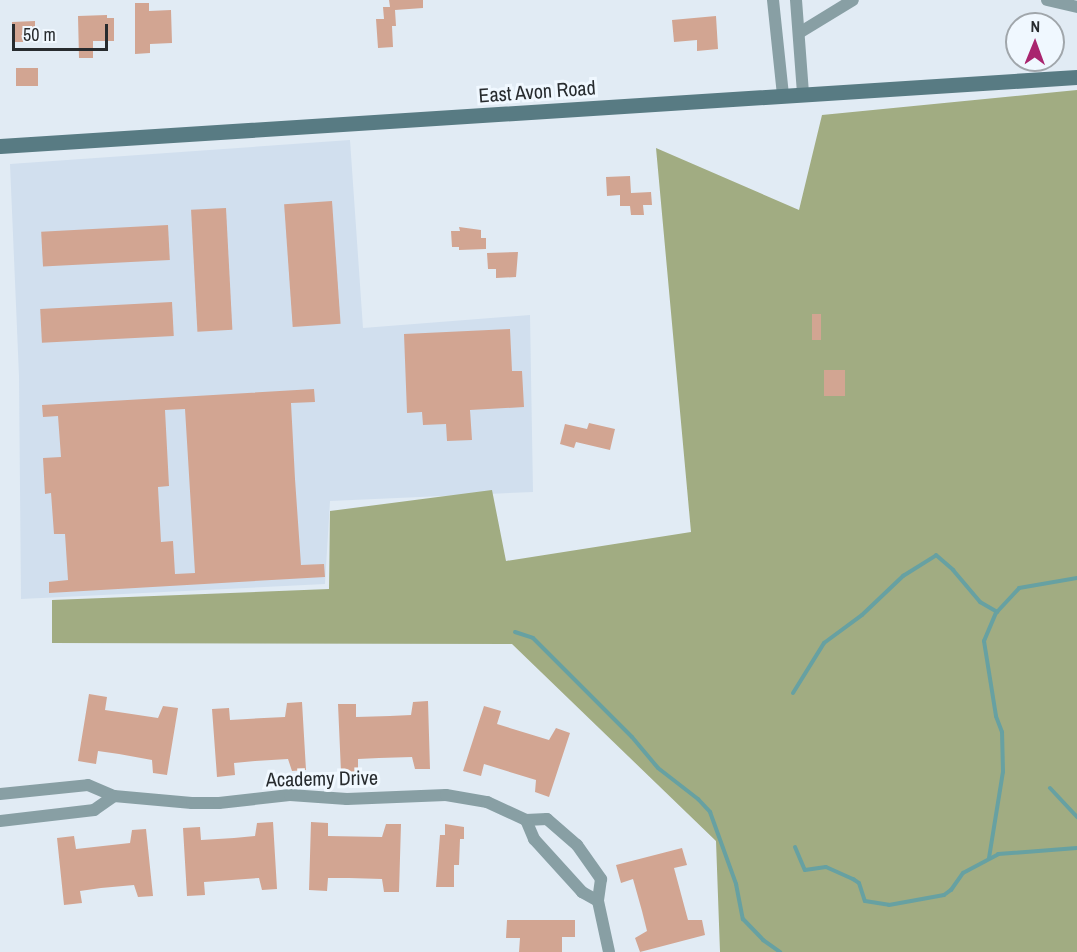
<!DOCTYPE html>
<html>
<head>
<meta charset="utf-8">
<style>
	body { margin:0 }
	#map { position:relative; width:1077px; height:952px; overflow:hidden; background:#e1ebf4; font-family:"Archivo Narrow",sans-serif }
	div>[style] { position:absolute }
	.built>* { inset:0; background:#d1dfee }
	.forest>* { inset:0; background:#a1ac82 }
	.stream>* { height:4px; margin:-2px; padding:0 2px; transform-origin:2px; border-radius:2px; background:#67a1a2 }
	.building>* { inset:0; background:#d2a592; transform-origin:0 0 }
	.street>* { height:12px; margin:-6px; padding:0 6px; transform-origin:6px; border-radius:6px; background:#889fa4 }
	.secondary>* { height:15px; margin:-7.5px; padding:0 7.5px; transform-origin:7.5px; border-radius:7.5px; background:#587b83 }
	span { translate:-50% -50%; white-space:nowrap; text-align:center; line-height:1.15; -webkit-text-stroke:6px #f0f8ff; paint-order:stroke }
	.street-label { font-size:20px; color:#272b2e }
	.north { position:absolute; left:1005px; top:12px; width:60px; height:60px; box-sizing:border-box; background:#f0f8ff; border:2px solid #a0a6ab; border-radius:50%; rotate:1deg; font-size:16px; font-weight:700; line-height:24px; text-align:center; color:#272b2e }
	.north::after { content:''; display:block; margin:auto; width:21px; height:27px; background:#a9256f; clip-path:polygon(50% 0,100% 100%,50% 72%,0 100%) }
	.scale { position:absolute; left:12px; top:24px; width:96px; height:27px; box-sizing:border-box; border:3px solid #272b2e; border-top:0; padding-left:8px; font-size:18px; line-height:21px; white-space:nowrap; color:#272b2e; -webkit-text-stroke:4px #f0f8ff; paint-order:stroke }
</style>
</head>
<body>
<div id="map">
	<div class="built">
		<i style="clip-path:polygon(350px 140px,363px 328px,530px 315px,533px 492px,330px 501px,325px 584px,21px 599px,19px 376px,10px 164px)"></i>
	</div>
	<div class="forest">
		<i style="clip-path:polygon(1077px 90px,1077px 952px,720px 952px,716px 841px,512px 644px,52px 643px,52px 600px,329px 589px,330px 511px,492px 490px,506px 561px,691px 532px,656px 148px,799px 210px,822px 115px)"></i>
	</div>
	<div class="stream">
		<i style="left:515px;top:632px;width:19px;rotate:18deg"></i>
		<i style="left:533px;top:638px;width:140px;rotate:45deg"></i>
		<i style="left:632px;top:737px;width:40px;rotate:50deg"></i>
		<i style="left:658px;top:768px;width:51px;rotate:37.8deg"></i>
		<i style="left:698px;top:799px;width:18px;rotate:47deg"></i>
		<i style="left:710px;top:812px;width:77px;rotate:70.1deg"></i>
		<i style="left:736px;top:884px;width:36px;rotate:79deg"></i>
		<i style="left:743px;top:919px;width:29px;rotate:46deg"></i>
		<i style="left:763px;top:940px;width:21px;rotate:35deg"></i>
		<i style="left:793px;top:693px;width:59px;rotate:-58.2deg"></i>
		<i style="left:824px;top:643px;width:47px;rotate:-36.4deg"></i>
		<i style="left:862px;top:615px;width:57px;rotate:-43.6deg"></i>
		<i style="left:903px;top:576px;width:39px;rotate:-32deg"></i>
		<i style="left:936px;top:555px;width:23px;rotate:41deg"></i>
		<i style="left:953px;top:570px;width:42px;rotate:49.8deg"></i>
		<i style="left:980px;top:602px;width:20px;rotate:30deg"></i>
		<i style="left:1050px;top:788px;width:40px;rotate:47deg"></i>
		<i style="left:795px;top:847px;width:25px;rotate:67deg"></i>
		<i style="left:805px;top:870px;width:21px;rotate:-8deg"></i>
		<i style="left:826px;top:867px;width:30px;rotate:24deg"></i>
		<i style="left:853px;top:879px;width:7px;rotate:34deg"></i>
		<i style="left:859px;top:883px;width:19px;rotate:72deg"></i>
		<i style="left:865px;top:901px;width:24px;rotate:9deg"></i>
		<i style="left:889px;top:905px;width:56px;rotate:-10.3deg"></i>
		<i style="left:944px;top:895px;width:9px;rotate:-36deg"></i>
		<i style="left:951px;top:890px;width:21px;rotate:-55deg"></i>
		<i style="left:963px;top:873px;width:40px;rotate:-28deg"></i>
		<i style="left:998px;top:854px;width:79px;rotate:-4.3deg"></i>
		<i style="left:989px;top:858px;width:87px;rotate:-80.8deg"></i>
		<i style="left:1003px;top:772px;width:40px;rotate:-91.4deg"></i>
		<i style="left:1002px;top:732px;width:17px;rotate:-111deg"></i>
		<i style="left:996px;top:716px;width:76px;rotate:-99.1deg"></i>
		<i style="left:984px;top:641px;width:30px;rotate:-67deg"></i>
		<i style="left:996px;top:613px;width:34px;rotate:-47deg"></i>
		<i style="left:1019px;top:588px;width:59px;rotate:-9.8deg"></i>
	</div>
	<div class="building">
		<i style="clip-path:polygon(389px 0,423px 0,423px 8px,395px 10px,396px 26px,392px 26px,393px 47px,378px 48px,376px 19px,384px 19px,383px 7px,390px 7px)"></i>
		<i style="clip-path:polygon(135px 3px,149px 3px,149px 11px,171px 10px,172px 43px,150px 44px,150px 53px,135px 54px)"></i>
		<i style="clip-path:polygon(107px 15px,107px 18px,114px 18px,114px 41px,93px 41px,93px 58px,79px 58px,78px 16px)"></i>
		<i style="clip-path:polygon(716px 16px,718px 49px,697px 51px,697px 40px,674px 42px,672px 20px)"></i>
		<i style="clip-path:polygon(35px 21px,35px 38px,23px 38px,23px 42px,12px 42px,12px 22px)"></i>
		<i style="left:38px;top:68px;width:18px;height:22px;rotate:90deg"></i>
		<i style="clip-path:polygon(630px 176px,631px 193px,651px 192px,652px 205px,643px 205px,644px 215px,631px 215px,630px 206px,620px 206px,620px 195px,607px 196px,606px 177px)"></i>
		<i style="left:332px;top:201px;width:123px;height:48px;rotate:86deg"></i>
		<i style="left:226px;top:208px;width:122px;height:35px;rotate:87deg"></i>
		<i style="left:168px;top:225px;width:35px;height:127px;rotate:87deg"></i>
		<i style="clip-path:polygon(459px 227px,481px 230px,481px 238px,486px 238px,486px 249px,459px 250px,459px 247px,452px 247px,451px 231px,460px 231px)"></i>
		<i style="clip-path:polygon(518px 252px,516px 277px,496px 278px,496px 269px,488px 269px,487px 253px)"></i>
		<i style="left:172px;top:302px;width:34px;height:132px;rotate:87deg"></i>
		<i style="left:812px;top:314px;width:9px;height:26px"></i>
		<i style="clip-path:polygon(510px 329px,512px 371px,522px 371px,524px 407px,470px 410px,472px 440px,447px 441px,446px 424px,423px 425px,422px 412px,407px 413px,404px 334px)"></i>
		<i style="left:824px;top:370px;width:21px;height:26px"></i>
		<i style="clip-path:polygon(evenodd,314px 389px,315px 402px,291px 403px,295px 479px,301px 565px,324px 564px,325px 577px,49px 593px,49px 582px,68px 580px,65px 534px,54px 534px,51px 493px,45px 494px,43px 458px,61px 457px,58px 416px,43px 417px,42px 405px,314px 389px,185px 409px,195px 573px,175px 574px,173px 541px,161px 542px,158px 487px,169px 486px,165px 410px,185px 409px)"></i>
		<i style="clip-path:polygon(589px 423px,615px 429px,610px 450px,576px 442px,574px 448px,560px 444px,565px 424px,587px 429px)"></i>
		<i style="clip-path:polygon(89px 694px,107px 697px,105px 710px,158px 718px,163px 706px,178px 708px,167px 775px,153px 773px,152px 760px,119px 754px,98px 751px,96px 764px,78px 761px)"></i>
		<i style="clip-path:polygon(428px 701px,430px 769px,415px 769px,412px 757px,379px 758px,358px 759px,358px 772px,341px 772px,338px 704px,356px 704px,356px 717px,390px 716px,411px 715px,413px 702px)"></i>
		<i style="clip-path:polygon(302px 702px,306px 770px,292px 771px,288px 759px,255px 761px,234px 763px,235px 775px,217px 777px,212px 709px,229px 708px,230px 720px,264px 718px,285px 717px,287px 703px)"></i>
		<i style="clip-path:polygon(484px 706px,501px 711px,497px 724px,549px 740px,556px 728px,570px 733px,549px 797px,535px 792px,536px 780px,484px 764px,481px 776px,463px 771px)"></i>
		<i style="clip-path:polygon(273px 822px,277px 889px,262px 890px,259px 878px,204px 882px,205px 895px,187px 896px,183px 828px,200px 827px,201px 840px,234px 838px,255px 836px,257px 823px)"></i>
		<i style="clip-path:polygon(311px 822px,328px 823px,328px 836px,382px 837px,386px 824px,401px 824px,399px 892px,384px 892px,382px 879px,349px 878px,328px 878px,327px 891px,309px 890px)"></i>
		<i style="clip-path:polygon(445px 824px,464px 827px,464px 839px,460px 839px,459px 865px,454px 865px,454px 887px,436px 887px,440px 835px,445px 835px)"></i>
		<i style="clip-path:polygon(146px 829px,153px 896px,138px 897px,134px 885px,101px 888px,80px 891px,82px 903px,64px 905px,57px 838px,74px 836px,76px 849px,130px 843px,132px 830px)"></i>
		<i style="clip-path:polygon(682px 848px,687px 865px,674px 868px,688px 920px,702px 920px,705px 935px,640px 952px,635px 938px,647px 931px,642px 911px,633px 879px,621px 883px,616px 865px)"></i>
		<i style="clip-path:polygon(507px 920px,575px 920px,575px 937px,562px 937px,562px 952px,519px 952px,520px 938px,506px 938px)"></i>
	</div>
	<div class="street">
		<i style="left:773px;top:0;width:96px;rotate:84deg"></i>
		<i style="left:796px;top:0;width:94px;rotate:85.7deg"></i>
		<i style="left:1047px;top:0;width:31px;rotate:13deg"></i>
		<i style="left:799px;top:33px;width:63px;rotate:-31.4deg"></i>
		<i style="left:0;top:794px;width:88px;rotate:-5.8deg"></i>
		<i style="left:88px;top:785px;width:28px;rotate:23deg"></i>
		<i style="left:114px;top:796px;width:78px;rotate:5.1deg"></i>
		<i style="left:192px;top:803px;width:27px"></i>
		<i style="left:219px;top:803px;width:71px;rotate:-6.4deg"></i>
		<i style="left:290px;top:795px;width:57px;rotate:4deg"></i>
		<i style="left:347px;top:799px;width:99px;rotate:-2.3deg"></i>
		<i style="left:446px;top:795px;width:42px;rotate:9.7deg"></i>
		<i style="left:487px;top:802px;width:43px;rotate:24.8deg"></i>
		<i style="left:526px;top:820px;width:21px;rotate:-3deg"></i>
		<i style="left:547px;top:819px;width:40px;rotate:41deg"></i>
		<i style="left:577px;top:845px;width:42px;rotate:54.8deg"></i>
		<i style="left:601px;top:879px;width:22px;rotate:98deg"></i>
		<i style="left:598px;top:901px;width:52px;rotate:77.8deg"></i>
		<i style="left:526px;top:820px;width:21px;rotate:67deg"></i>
		<i style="left:534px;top:839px;width:72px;rotate:47.8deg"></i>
		<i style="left:582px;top:892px;width:18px;rotate:29deg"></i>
		<i style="left:0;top:821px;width:95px;rotate:-6.7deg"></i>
		<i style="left:94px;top:810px;width:24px;rotate:-35deg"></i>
	</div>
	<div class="secondary">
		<i style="left:0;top:146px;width:1079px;rotate:-3.67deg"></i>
	</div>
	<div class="street-label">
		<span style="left:537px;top:91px;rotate:-4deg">East Avon Road</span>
		<span style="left:322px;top:778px;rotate:-1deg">Academy Drive</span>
	</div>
	<div class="north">N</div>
	<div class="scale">50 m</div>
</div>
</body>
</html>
